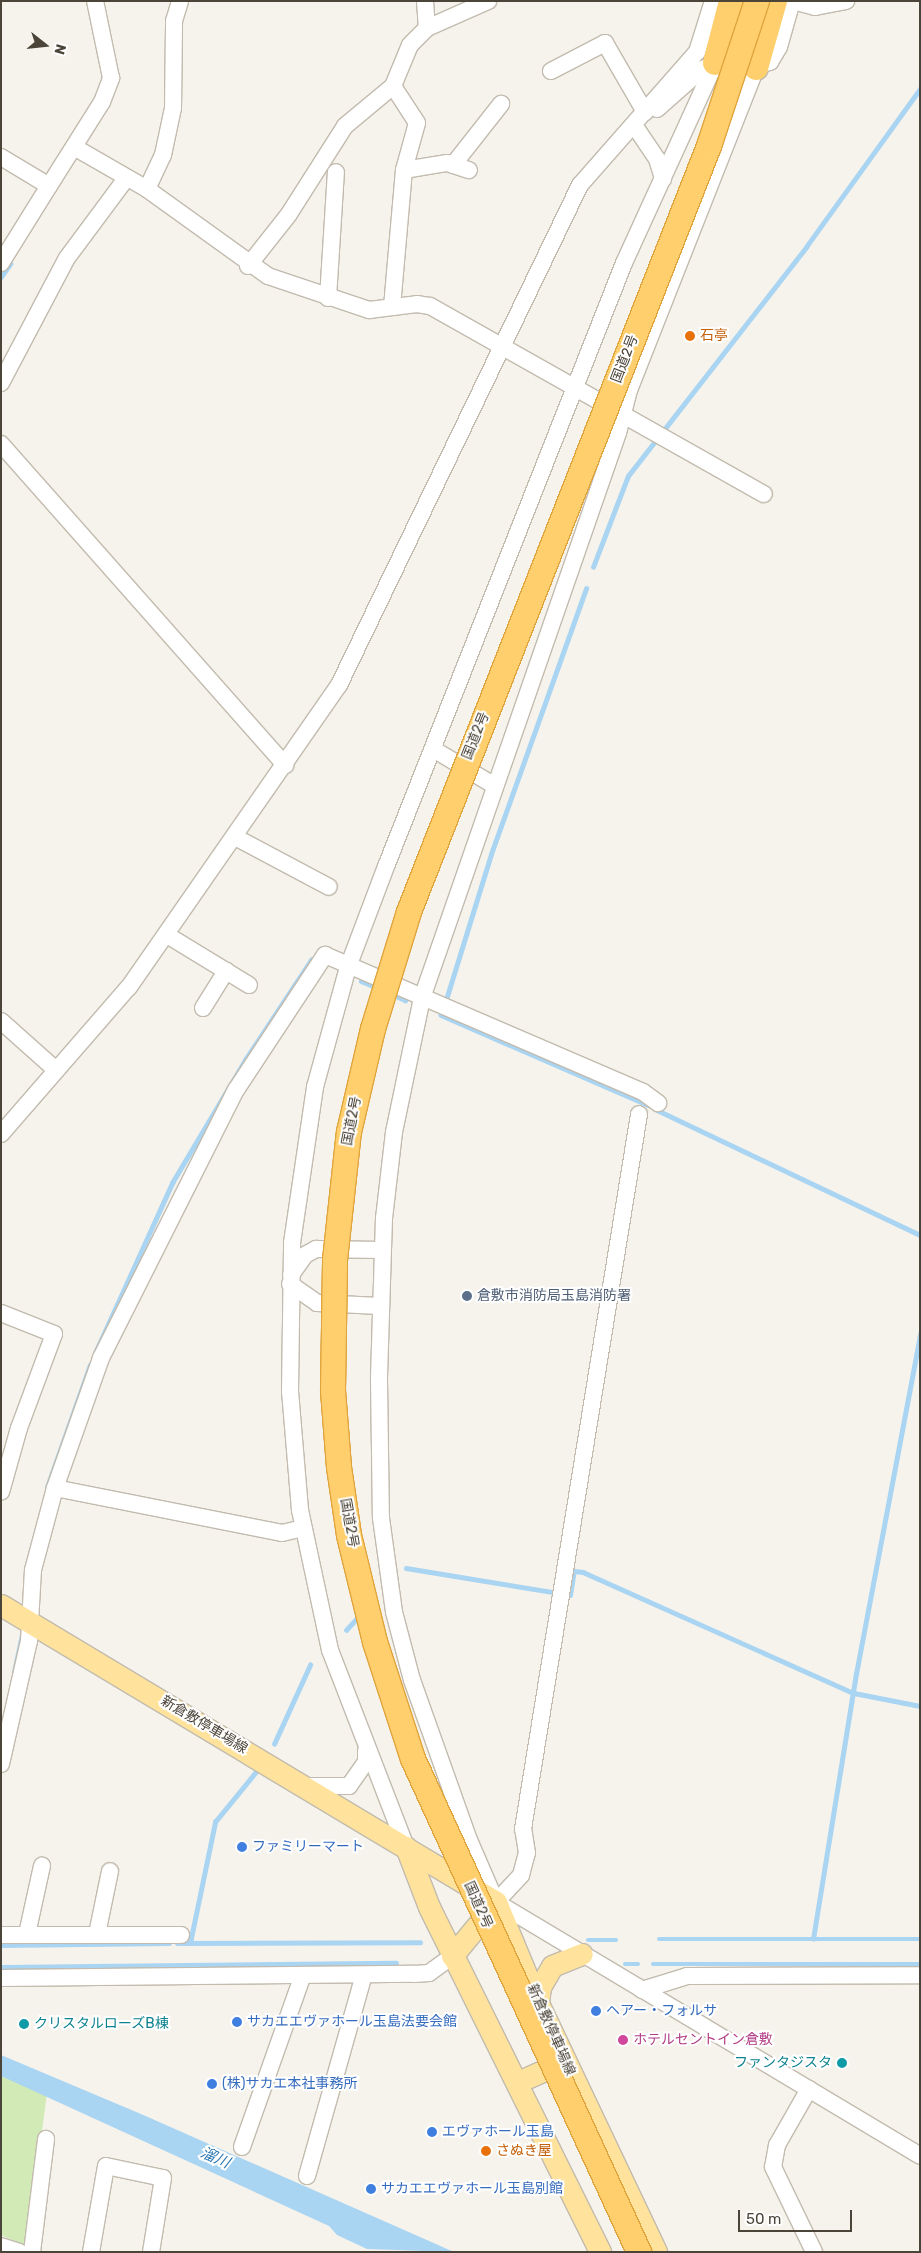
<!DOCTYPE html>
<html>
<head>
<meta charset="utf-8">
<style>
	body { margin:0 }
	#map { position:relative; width:921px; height:2253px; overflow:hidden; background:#f6f3ec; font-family:Rubik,"Noto Sans JP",sans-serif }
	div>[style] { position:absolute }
	.green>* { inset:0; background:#d2eab5 }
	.water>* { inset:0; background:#a9d4f2 }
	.stream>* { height:4.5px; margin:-2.25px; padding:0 2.25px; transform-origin:2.25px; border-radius:2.25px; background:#a9d4f2 }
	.roads { filter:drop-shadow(1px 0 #c2bbae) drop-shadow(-1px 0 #c2bbae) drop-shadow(0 1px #c2bbae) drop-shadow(0 -1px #c2bbae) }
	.minor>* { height:16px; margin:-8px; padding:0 8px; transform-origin:8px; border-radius:8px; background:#fff }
	.major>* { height:21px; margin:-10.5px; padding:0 10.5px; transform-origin:10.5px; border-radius:10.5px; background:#ffe39c }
	.highway>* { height:24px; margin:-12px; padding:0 12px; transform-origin:12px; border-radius:12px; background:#ffcf6e }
	.bridges { filter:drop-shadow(1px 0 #e0a43c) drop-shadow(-1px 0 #e0a43c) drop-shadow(0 1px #e0a43c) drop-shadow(0 -1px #e0a43c) }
	.highway-bridge>* { height:24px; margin:-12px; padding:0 12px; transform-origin:12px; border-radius:12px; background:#ffcf6e }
	.dots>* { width:14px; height:14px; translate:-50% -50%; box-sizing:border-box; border:2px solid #fff; border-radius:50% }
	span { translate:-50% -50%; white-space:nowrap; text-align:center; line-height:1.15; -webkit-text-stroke:4px #fff; paint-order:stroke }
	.food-label { font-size:14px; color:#c56008 }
	.left { translate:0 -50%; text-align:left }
	.street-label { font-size:14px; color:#4b4439 }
	.service-label { font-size:14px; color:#4e5e75 }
	.shop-label { font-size:14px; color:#366cbe }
	.culture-label { font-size:14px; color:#0d838f }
	.right { translate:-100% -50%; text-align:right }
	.hotel-label { font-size:14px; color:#b23c85 }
	.water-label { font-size:15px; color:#2e7ab2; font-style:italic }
	.frame { position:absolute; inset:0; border:2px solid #4b4439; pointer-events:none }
	.north { position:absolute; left:20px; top:20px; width:50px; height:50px; -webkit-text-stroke:4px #fff; paint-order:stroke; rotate:106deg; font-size:14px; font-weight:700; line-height:20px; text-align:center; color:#4b4439 }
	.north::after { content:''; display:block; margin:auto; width:18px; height:22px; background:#4b4439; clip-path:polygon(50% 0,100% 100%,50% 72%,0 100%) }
	.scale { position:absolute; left:738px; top:2210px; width:114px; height:22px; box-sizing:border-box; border:2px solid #4b4439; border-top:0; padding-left:6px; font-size:15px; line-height:18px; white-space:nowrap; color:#4b4439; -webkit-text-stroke:4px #fff; paint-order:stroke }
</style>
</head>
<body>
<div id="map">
	<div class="green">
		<i style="clip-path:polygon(1px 2076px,47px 2094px,26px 2246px,1px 2235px)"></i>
	</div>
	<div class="water">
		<i style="clip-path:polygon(1px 2055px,141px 2114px,454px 2252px,367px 2249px,337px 2235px,329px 2226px,1px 2076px)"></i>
	</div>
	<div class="stream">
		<i style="left:1px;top:277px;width:16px;rotate:-55deg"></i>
		<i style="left:593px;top:567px;width:97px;rotate:-69deg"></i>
		<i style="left:628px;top:476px;width:290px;rotate:-52.1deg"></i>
		<i style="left:806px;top:247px;width:195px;rotate:-54.2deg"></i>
		<i style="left:361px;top:981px;width:18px;rotate:22deg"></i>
		<i style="left:390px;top:993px;width:17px;rotate:25deg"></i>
		<i style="left:445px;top:1003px;width:156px;rotate:-72.8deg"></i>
		<i style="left:491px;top:854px;width:282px;rotate:-70.3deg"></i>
		<i style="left:443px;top:1011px;width:4px;rotate:117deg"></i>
		<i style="left:441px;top:1015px;width:226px;rotate:23.5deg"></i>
		<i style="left:655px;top:1109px;width:293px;rotate:25.4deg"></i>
		<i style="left:95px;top:1353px;width:187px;rotate:-65.6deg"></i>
		<i style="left:172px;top:1183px;width:143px;rotate:-59.3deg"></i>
		<i style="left:245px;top:1060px;width:120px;rotate:-56.6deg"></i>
		<i style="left:311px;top:960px;width:4px;rotate:14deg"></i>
		<i style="left:47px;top:1487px;width:129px;rotate:-70.6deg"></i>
		<i style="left:406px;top:1568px;width:166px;rotate:9.3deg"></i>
		<i style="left:570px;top:1595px;width:24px;rotate:-81deg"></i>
		<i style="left:574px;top:1571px;width:9px;rotate:6deg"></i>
		<i style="left:583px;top:1572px;width:297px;rotate:24.1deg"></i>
		<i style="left:854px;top:1693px;width:67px;rotate:11.1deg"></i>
		<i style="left:346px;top:1630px;width:22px;rotate:-47deg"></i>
		<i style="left:14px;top:1672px;width:39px;rotate:-78deg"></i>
		<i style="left:274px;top:1744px;width:87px;rotate:-65.5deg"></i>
		<i style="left:659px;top:1939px;width:261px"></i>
		<i style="left:813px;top:1939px;width:268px;rotate:-80.8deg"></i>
		<i style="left:856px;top:1674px;width:346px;rotate:-79.3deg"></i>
		<i style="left:588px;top:1940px;width:28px"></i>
		<i style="left:177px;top:1943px;width:243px;rotate:-0.2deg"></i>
		<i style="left:190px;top:1943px;width:124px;rotate:-78.3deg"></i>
		<i style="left:215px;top:1822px;width:63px;rotate:-50.8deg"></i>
		<i style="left:1px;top:1945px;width:168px;rotate:-0.7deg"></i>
		<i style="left:625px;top:1964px;width:13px"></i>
		<i style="left:653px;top:1964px;width:267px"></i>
		<i style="left:1px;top:1967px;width:395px;rotate:-0.6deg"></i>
	</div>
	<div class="roads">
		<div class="minor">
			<i style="left:425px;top:1px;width:27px;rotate:86deg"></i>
			<i style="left:793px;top:1px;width:23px;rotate:15deg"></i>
			<i style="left:815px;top:7px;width:32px;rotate:-11deg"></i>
			<i style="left:751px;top:67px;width:20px;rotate:-15deg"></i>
			<i style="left:770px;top:62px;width:17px;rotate:-59deg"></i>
			<i style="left:779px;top:47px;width:48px;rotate:-74.2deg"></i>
			<i style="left:756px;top:68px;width:346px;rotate:111.5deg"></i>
			<i style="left:629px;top:390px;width:44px;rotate:104.3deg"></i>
			<i style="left:618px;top:433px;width:598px;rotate:109.13deg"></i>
			<i style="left:422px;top:998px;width:137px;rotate:101.8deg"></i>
			<i style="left:394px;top:1132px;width:87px;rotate:96.6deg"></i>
			<i style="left:384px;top:1218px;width:162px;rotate:91.8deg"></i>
			<i style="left:379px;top:1380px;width:138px;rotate:89.2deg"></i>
			<i style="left:381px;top:1518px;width:95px;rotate:82.1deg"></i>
			<i style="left:394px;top:1612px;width:70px;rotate:75.2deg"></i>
			<i style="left:412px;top:1680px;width:170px;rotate:70.4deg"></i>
			<i style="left:469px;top:1840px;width:68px;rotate:66.5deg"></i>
			<i style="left:496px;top:1902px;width:494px;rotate:30.9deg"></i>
			<i style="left:551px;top:71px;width:61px;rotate:-27.4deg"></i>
			<i style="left:605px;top:43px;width:80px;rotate:59.9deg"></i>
			<i style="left:393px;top:86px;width:44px;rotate:57deg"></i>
			<i style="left:417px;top:123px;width:49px;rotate:105.5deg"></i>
			<i style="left:657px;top:109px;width:60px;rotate:-41.6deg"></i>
			<i style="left:702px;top:69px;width:19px;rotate:-18deg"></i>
			<i style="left:634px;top:125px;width:41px;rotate:55.9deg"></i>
			<i style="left:657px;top:159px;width:21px;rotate:73deg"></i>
			<i style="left:74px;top:147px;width:84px;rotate:29.9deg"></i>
			<i style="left:147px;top:189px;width:149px;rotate:35.7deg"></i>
			<i style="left:268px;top:276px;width:107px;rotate:18.6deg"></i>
			<i style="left:369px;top:310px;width:48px;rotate:-7.1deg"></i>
			<i style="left:417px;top:304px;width:13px;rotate:9deg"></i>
			<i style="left:430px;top:306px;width:383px;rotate:29.4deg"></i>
			<i style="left:1px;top:157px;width:56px;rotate:31.1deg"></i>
			<i style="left:49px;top:186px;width:99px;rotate:-57.8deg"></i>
			<i style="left:102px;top:102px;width:26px;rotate:-69deg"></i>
			<i style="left:111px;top:78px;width:79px;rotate:-101.7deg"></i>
			<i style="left:453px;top:165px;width:78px;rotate:-51.8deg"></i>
			<i style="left:147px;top:189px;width:38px;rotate:-65deg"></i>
			<i style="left:163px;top:155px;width:48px;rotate:-78deg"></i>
			<i style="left:173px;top:108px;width:87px;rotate:-89.3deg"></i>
			<i style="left:174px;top:21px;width:21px;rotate:-73deg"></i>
			<i style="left:1px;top:263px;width:91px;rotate:-58.1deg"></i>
			<i style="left:248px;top:266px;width:66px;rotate:-51.7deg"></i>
			<i style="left:289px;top:214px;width:104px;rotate:-57.5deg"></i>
			<i style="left:345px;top:126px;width:62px;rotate:-39.8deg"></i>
			<i style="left:393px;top:86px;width:44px;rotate:-67.5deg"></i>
			<i style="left:410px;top:45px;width:24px;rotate:-45deg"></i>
			<i style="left:427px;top:28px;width:67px;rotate:-23.9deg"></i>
			<i style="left:328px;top:298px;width:126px;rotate:-86.4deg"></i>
			<i style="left:392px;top:307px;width:138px;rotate:-85deg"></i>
			<i style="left:404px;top:170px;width:44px;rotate:-9.2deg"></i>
			<i style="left:447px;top:163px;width:23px;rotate:18deg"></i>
			<i style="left:1px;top:383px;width:141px;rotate:-62.2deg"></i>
			<i style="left:67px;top:258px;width:97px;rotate:-53.4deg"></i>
			<i style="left:1px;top:444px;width:429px;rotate:48.5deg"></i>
			<i style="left:433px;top:749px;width:72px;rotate:30.8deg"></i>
			<i style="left:235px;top:837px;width:106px;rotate:28deg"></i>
			<i style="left:167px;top:935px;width:96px;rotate:31.4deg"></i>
			<i style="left:203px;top:1008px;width:44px;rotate:-58.1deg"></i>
			<i style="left:1px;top:1021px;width:74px;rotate:41.7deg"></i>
			<i style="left:1px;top:1134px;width:195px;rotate:-49deg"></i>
			<i style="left:129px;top:987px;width:368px;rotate:-55.2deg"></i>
			<i style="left:339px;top:685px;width:555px;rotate:-64.27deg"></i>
			<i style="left:580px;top:185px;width:177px;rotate:-48.7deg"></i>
			<i style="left:697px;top:52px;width:53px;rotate:-72.6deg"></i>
			<i style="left:291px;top:1275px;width:24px;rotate:-55deg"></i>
			<i style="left:305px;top:1255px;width:13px;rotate:-29deg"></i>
			<i style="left:316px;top:1249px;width:66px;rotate:0.9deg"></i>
			<i style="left:290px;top:1284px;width:33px;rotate:35deg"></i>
			<i style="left:317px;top:1303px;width:63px;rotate:2.7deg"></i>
			<i style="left:1px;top:1313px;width:57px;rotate:21.6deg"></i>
			<i style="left:54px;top:1334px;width:100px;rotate:110.4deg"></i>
			<i style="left:19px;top:1428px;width:66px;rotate:105.7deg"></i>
			<i style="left:55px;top:1488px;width:231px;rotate:11.2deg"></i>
			<i style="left:282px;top:1533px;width:22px;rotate:-13deg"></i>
			<i style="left:1px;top:1764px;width:126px;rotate:-77.2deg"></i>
			<i style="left:29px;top:1641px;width:71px;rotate:-86.8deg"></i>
			<i style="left:33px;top:1570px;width:85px;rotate:-75deg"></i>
			<i style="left:55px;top:1488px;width:138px;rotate:-70.5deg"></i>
			<i style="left:101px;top:1358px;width:300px;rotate:-63.3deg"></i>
			<i style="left:236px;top:1090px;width:162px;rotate:-56.6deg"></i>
			<i style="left:325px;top:955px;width:346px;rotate:23.3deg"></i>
			<i style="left:643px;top:1092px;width:19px;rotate:36deg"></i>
			<i style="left:308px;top:1786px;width:41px"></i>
			<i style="left:349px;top:1786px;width:29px;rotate:-55deg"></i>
			<i style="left:366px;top:1762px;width:11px;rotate:-90deg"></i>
			<i style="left:406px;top:1847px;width:211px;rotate:-111.1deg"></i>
			<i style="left:330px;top:1650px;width:143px;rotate:-102.1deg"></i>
			<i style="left:300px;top:1510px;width:118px;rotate:-94.8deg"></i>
			<i style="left:290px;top:1392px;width:149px;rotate:-89.2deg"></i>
			<i style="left:292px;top:1243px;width:158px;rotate:-81.6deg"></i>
			<i style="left:315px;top:1087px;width:124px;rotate:-74.6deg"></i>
			<i style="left:348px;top:967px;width:110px;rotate:-69.3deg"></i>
			<i style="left:387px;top:864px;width:646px;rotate:-68.48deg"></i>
			<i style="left:624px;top:263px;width:220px;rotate:-65.5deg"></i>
			<i style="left:496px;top:1902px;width:37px;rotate:-47deg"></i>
			<i style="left:521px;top:1875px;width:23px;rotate:-75deg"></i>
			<i style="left:527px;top:1853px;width:24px;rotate:-99deg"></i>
			<i style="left:523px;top:1829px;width:724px;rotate:-80.78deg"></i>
			<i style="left:27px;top:1934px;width:70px;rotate:-77.6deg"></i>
			<i style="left:97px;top:1934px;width:64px;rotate:-78.3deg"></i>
			<i style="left:1px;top:1935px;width:180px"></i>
			<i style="left:1px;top:1978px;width:413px;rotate:-0.6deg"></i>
			<i style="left:414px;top:1974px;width:15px;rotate:-4deg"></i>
			<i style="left:429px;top:1973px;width:29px;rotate:-36deg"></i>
			<i style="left:642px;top:1990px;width:47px;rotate:-17.3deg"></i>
			<i style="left:687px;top:1976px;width:233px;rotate:-0.2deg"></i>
			<i style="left:809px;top:2089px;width:64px;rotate:119.7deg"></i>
			<i style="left:777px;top:2145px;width:22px;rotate:100deg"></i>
			<i style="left:773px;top:2167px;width:94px;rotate:64.2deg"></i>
			<i style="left:242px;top:2147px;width:182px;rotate:-70.5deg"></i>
			<i style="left:307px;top:2176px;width:209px;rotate:-74.2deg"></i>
			<i style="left:1px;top:2246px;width:19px;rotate:18deg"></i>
			<i style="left:32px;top:2252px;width:114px;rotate:-82.9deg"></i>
			<i style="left:91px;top:2252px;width:87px;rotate:-80.1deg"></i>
			<i style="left:106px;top:2166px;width:58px;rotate:11.9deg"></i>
			<i style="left:163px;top:2178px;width:75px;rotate:99.2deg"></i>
		</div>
		<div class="major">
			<i style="left:1px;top:1605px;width:577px;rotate:30.96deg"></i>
			<i style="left:496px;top:1902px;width:109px;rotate:67.4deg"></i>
			<i style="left:538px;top:2003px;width:276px;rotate:64.6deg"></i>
			<i style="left:406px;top:1847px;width:64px;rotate:69deg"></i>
			<i style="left:429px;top:1907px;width:385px;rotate:63.6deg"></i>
			<i style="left:452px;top:1956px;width:67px;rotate:-50.4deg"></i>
			<i style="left:538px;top:2003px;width:16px;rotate:-83deg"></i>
			<i style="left:540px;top:1987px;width:24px;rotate:-60deg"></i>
			<i style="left:552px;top:1966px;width:32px;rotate:-22deg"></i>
			<i style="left:518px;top:2082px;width:51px;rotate:-24.1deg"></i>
		</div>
		<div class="highway">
			<i style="left:715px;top:63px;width:64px;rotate:-75.5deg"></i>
			<i style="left:756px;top:68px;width:70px;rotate:-74.2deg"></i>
		</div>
	</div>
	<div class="bridges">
		<div class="highway-bridge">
			<i style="left:639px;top:2252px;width:542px;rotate:-114.63deg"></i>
			<i style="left:413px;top:1759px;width:123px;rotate:-108deg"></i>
			<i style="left:375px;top:1642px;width:110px;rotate:-103.7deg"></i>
			<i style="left:349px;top:1535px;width:69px;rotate:-98.4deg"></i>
			<i style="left:339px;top:1467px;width:77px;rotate:-94.5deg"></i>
			<i style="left:333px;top:1390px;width:130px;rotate:-89.1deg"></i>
			<i style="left:335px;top:1260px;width:129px;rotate:-83.8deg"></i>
			<i style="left:349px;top:1132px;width:106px;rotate:-76.9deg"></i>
			<i style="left:373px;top:1029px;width:122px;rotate:-72.9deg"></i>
			<i style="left:409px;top:912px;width:823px;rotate:-68.61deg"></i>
			<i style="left:709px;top:146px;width:153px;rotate:-71.7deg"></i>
		</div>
	</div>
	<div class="dots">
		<i style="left:690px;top:336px;background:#e8710a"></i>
		<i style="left:467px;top:1296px;background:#5c6f8a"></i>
		<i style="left:242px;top:1847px;background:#3f7fe0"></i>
		<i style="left:596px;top:2011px;background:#3f7fe0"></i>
		<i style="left:237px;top:2022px;background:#3f7fe0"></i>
		<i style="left:24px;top:2024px;background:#0f9aa8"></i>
		<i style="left:623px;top:2040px;background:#d1479c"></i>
		<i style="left:842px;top:2063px;background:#0f9aa8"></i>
		<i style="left:212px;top:2084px;background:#3f7fe0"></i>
		<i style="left:432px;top:2132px;background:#3f7fe0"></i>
		<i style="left:486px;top:2151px;background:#e8710a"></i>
		<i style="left:371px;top:2189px;background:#3f7fe0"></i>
	</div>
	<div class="food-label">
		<span class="left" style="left:700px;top:336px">石亭</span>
		<span class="left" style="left:496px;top:2151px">さぬき屋</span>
	</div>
	<div class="street-label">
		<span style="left:625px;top:359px;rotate:-69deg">国道2号</span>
		<span style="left:476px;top:736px;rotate:-68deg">国道2号</span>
		<span style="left:352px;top:1121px;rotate:-79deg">国道2号</span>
		<span style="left:349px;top:1523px;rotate:80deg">国道2号</span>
		<span style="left:204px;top:1725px;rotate:31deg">新倉敷停車場線</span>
		<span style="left:478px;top:1905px;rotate:66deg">国道2号</span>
		<span style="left:551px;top:2030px;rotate:66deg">新倉敷停車場線</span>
	</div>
	<div class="service-label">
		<span class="left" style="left:477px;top:1296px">倉敷市消防局玉島消防署</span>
	</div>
	<div class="shop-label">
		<span class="left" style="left:252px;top:1847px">ファミリーマート</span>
		<span class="left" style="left:606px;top:2011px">ヘアー・フォルサ</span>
		<span class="left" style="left:247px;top:2022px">サカエエヴァホール玉島法要会館</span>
		<span class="left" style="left:222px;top:2084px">(株)サカエ本社事務所</span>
		<span class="left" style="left:442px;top:2132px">エヴァホール玉島</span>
		<span class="left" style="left:381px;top:2189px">サカエエヴァホール玉島別館</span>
	</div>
	<div class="culture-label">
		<span class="left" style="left:34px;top:2024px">クリスタルローズB棟</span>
		<span class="right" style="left:832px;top:2063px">ファンタジスタ</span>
	</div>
	<div class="hotel-label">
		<span class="left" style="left:633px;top:2040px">ホテルセントイン倉敷</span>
	</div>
	<div class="water-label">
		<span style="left:215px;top:2158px;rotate:24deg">溜川</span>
	</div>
	<div class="frame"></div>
	<div class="north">N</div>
	<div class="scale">50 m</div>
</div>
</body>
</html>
